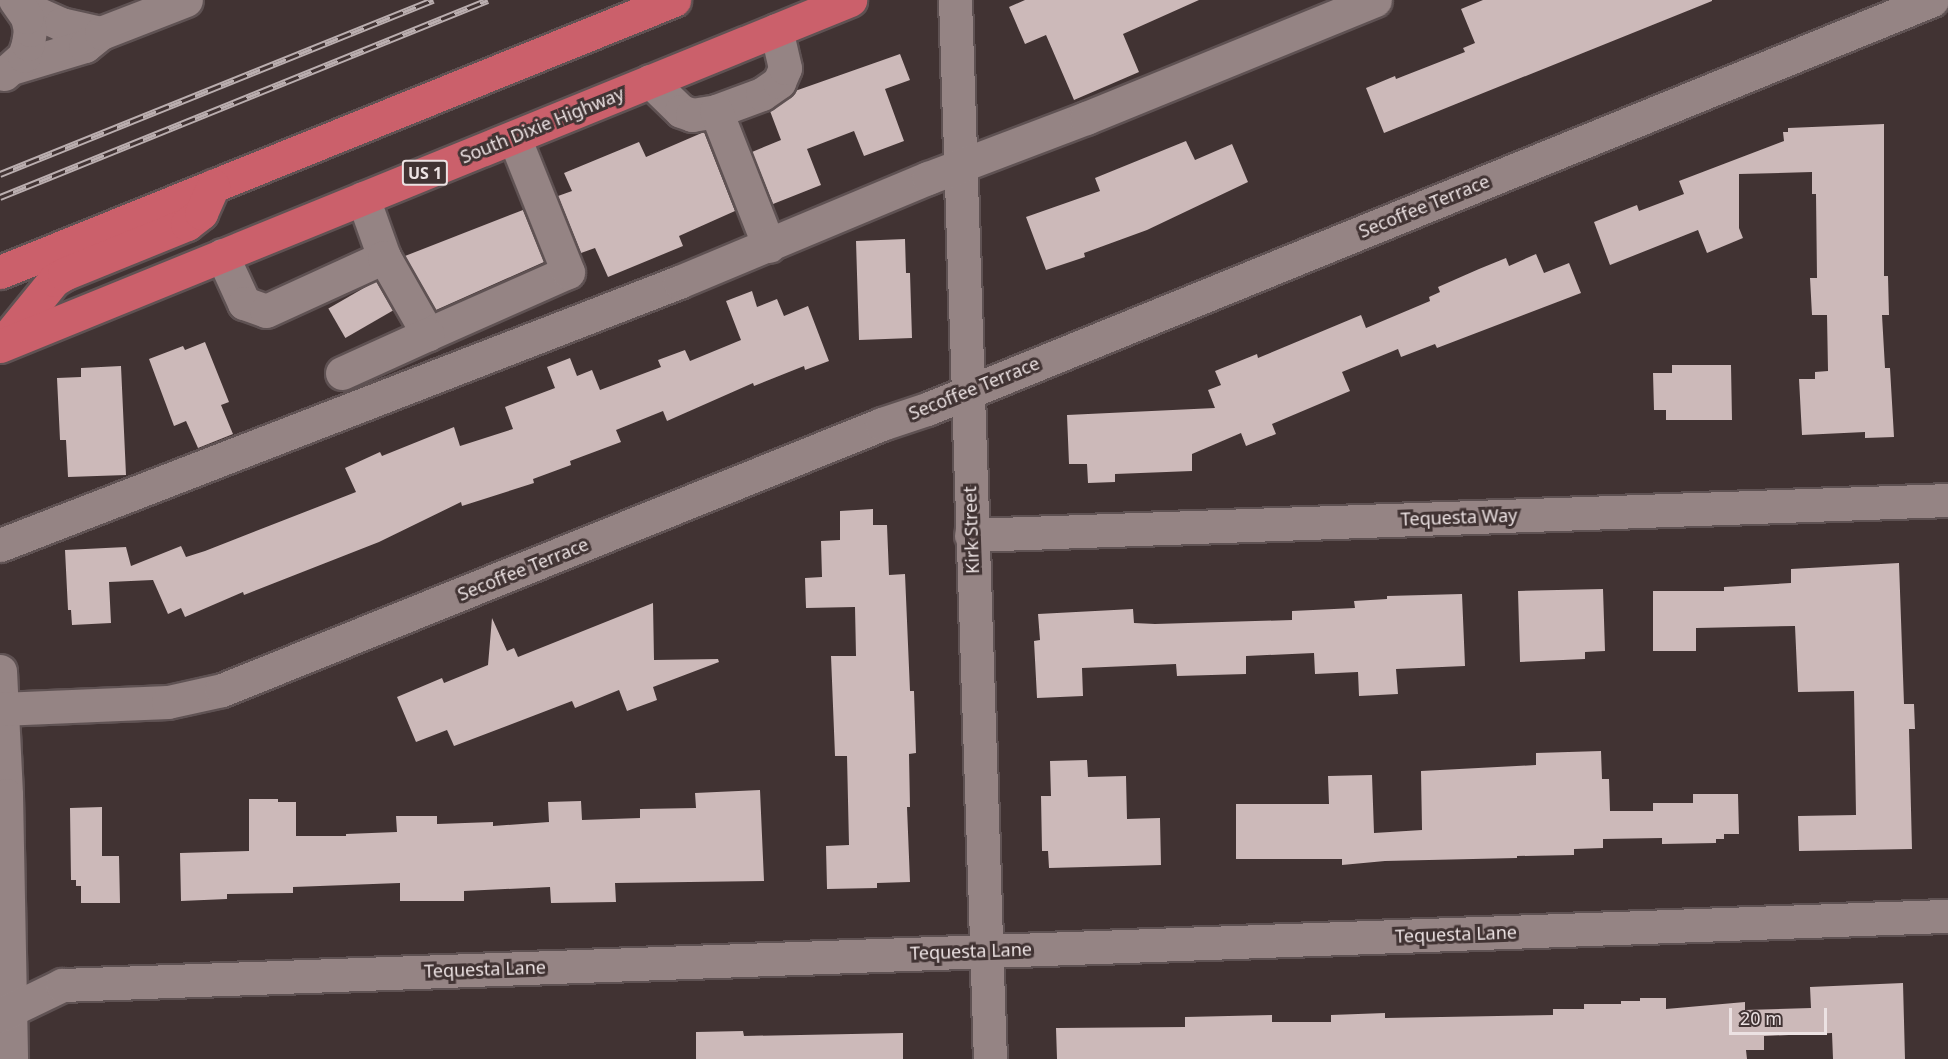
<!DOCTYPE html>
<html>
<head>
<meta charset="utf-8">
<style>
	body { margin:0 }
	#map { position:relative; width:1948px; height:1059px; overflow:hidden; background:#413333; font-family:"Noto Sans",sans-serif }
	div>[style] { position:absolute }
	.building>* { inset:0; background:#ccb9b9; transform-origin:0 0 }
	.roads { filter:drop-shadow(2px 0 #5f5253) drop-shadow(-2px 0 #5f5253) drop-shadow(0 2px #5f5253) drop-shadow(0 -2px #5f5253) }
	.minor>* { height:33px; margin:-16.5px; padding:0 16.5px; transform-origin:16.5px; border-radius:16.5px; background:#958484 }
	.highway>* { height:33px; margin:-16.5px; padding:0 16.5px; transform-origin:16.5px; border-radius:16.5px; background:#cb606b }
	.rail>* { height:7px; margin-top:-3.5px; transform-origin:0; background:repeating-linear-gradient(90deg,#413333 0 14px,#baaeaf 0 28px); box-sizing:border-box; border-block:2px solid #baaeaf }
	span { translate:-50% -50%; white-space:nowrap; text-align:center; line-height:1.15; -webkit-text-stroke:6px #413333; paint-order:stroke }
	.shield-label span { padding:2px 4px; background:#413333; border:2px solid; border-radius:4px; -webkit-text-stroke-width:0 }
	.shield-label { font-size:16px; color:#ece2e3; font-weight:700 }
	.street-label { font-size:18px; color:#ece2e3 }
	.scale { position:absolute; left:1729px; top:1008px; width:98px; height:27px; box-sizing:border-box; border:3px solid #ece2e3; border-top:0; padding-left:8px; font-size:18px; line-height:21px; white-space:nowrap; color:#ece2e3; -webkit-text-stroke:4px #413333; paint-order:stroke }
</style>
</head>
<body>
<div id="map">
	<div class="building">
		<i style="clip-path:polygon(1025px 0,1199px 0,1123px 34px,1139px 72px,1074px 100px,1046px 35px,1025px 44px,1009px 7px)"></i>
		<i style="clip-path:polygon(1483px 0,1712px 0,1712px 1px,1384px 133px,1366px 88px,1395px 76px,1396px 79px,1465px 52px,1463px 48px,1475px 43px,1461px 9px)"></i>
		<i style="clip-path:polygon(900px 54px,910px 80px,885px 89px,904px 141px,864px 156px,854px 131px,807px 149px,821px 185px,773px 204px,752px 152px,781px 140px,770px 111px,795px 91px)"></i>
		<i style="clip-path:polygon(1884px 124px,1884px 276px,1888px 276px,1889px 315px,1882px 315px,1885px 368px,1890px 368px,1894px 437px,1865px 438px,1865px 432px,1802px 435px,1799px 379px,1815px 379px,1815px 372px,1828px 371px,1827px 315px,1812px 315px,1810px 278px,1817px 278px,1816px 194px,1812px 194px,1812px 172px,1739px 174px,1739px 228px,1743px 238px,1707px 253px,1698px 230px,1610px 265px,1594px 222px,1637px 205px,1639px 211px,1684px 194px,1679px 181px,1784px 141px,1783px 132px,1788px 132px,1788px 128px)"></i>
		<i style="clip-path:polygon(704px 132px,735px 211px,679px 236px,683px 246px,608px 277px,595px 248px,581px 253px,558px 196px,572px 191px,564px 173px,639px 142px,646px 157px)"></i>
		<i style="clip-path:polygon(1186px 141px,1195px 160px,1232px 144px,1248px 182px,1147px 230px,1084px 253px,1085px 257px,1046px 270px,1026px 217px,1100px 191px,1095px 178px)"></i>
		<i style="clip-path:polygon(523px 210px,544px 262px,436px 310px,405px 256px)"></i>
		<i style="clip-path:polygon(905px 239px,906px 273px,910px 273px,912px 338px,859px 340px,856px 241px)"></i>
		<i style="clip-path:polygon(1536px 254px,1544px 273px,1569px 263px,1581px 293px,1437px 348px,1435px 344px,1401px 357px,1398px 349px,1342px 372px,1350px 391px,1272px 424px,1276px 434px,1246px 446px,1241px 433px,1192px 454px,1192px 471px,1115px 474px,1115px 482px,1088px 483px,1087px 464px,1069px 464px,1067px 415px,1215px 408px,1208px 390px,1221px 385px,1215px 371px,1257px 354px,1258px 358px,1361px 315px,1366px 328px,1430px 301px,1429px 297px,1440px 292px,1438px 287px,1479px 269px,1506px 258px,1509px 266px)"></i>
		<i style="left:376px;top:281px;width:34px;height:55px;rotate:60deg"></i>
		<i style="clip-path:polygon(752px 291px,757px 307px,777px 299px,784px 316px,808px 306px,829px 361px,805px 370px,804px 366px,754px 386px,753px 383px,667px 421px,663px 411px,616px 430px,621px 442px,570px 461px,571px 465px,533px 479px,534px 483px,462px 506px,461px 502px,379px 542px,244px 595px,243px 592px,185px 617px,181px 608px,168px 614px,153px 580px,109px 582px,111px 623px,72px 625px,71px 610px,68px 610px,65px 550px,126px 547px,131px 566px,181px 546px,186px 557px,205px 551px,356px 492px,345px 468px,380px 452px,382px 456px,454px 427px,460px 446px,513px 429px,505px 407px,555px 388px,547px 367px,570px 358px,577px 376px,592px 370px,600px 390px,661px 367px,658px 360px,685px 350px,690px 361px,741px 340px,726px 301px)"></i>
		<i style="clip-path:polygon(205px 342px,229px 402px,221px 405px,233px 434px,198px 448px,186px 421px,174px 426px,149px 359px,183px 346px,185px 350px)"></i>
		<i style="clip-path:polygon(1672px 365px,1731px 365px,1732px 420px,1666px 420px,1666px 410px,1654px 410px,1653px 373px,1672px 373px)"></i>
		<i style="clip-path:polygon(121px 366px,126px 475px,68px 477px,66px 440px,60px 440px,57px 378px,81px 377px,81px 368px)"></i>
		<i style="clip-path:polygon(873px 509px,873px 525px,887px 525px,889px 575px,905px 574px,910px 691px,914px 691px,916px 753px,909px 754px,910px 807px,907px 807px,910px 882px,877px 883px,877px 888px,827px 889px,826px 846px,849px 845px,847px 756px,835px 756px,831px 656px,856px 656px,855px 607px,806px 608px,805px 578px,822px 577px,821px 541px,840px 540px,840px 511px)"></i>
		<i style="clip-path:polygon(1899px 563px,1904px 704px,1914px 704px,1915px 729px,1909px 729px,1912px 849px,1799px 851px,1798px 816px,1856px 815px,1854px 691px,1798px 692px,1795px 626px,1696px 628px,1696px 651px,1653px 651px,1653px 591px,1724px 591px,1724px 587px,1791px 583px,1791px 569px)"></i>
		<i style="clip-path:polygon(1603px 589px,1605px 651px,1585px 652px,1585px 659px,1520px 662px,1518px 591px)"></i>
		<i style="clip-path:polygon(1462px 594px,1465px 666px,1396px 669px,1398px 694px,1359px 696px,1358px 672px,1315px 674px,1314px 653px,1246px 656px,1246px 674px,1177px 676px,1176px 664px,1082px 668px,1083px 696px,1037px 698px,1034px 641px,1040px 640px,1038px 614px,1133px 609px,1134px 623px,1155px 624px,1292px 620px,1292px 611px,1355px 608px,1354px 601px,1387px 599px,1387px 596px)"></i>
		<i style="clip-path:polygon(653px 603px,654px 660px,718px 659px,719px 662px,653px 687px,657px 700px,627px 711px,619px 690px,575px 708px,572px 701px,454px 746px,447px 730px,416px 742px,397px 697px,442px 678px,444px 683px,488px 665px,492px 618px,507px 651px,514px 648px,518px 657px)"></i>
		<i style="clip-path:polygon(1601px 751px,1602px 779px,1609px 779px,1610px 811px,1653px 811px,1653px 803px,1693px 803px,1693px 794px,1738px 794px,1739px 834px,1724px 834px,1724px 839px,1716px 839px,1716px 843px,1662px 844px,1662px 838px,1603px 839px,1603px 848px,1574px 849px,1574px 855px,1517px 856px,1517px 858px,1385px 861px,1342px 865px,1342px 859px,1236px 859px,1236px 804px,1329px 804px,1328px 776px,1372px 775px,1374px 833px,1422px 830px,1421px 771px,1536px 765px,1536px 753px)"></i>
		<i style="clip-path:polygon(1087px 760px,1088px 777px,1126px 776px,1127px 819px,1160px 818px,1161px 865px,1049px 868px,1048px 851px,1042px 851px,1041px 796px,1051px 796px,1050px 761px)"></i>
		<i style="clip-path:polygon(760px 790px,764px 881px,615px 883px,616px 902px,551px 903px,550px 887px,464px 891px,464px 901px,400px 901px,400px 883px,293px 887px,293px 893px,227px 894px,227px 899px,181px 901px,180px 853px,249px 851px,249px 799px,278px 799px,278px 802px,296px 802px,296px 836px,346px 836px,346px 834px,397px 832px,396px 816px,437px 816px,437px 824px,493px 822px,493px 826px,549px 822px,548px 802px,581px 801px,582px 820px,640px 818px,640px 809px,696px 808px,695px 793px)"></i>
		<i style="clip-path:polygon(102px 807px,102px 856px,119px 856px,120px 903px,81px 903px,81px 886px,76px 886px,76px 880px,71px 880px,70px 808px)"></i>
		<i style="clip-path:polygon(1903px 983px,1905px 1059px,1833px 1059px,1832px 1033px,1764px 1036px,1764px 1050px,1746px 1050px,1747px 1059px,1057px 1059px,1056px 1028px,1185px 1027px,1185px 1017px,1272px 1015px,1272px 1022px,1331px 1022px,1331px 1015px,1385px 1013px,1385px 1018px,1553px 1015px,1553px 1009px,1584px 1009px,1584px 1004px,1621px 1004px,1621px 1001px,1640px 1001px,1640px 998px,1666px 998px,1666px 1009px,1745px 1002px,1745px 1010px,1811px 1008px,1810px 987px)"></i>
		<i style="clip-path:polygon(743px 1031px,744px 1036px,903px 1033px,903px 1059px,696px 1059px,696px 1032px)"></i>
	</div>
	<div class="roads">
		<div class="minor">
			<i style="left:955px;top:0;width:1060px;rotate:88.11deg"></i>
			<i style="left:21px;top:6px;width:44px;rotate:24.2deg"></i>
			<i style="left:61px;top:24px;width:41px;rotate:12.7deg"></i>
			<i style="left:15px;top:67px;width:73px;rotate:-16.7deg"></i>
			<i style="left:85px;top:46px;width:21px;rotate:-39deg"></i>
			<i style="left:101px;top:33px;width:91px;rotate:-21.2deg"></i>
			<i style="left:4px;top:74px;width:27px;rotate:-42deg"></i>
			<i style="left:24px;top:56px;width:13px;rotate:-72deg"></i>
			<i style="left:28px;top:44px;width:14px;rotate:-82deg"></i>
			<i style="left:30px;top:30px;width:13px;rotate:-103deg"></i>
			<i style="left:27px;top:17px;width:21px;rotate:-125deg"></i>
			<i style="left:650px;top:81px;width:43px;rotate:44.1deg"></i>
			<i style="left:681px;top:111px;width:12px;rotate:20deg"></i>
			<i style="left:692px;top:115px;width:24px;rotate:-9deg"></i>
			<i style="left:716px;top:111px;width:49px;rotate:-20.3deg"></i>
			<i style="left:762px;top:94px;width:21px;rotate:-35deg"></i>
			<i style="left:779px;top:82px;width:15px;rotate:-67deg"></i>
			<i style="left:785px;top:68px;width:39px;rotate:-103deg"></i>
			<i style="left:716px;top:111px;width:145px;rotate:68.6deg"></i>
			<i style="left:363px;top:198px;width:63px;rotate:70.4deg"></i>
			<i style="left:222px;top:255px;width:53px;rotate:65.4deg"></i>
			<i style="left:244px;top:303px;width:23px;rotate:20deg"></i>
			<i style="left:266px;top:311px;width:130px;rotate:-24.6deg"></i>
			<i style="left:384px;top:257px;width:89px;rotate:60.3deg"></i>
			<i style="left:428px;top:334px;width:153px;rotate:-23.9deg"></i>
			<i style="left:568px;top:272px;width:145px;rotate:-111.8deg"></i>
			<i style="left:342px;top:373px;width:94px;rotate:-24.4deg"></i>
			<i style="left:971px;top:535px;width:978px;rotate:-2.05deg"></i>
			<i style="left:0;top:545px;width:728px;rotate:-21.17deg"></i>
			<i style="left:679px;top:282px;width:270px;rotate:-22.7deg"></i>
			<i style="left:928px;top:178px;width:169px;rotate:-20.8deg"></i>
			<i style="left:1086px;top:118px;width:312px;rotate:-22.2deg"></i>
			<i style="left:0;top:671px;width:124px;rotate:87.2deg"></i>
			<i style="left:6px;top:795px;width:264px;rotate:88.9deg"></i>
			<i style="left:0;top:709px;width:168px;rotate:-2.4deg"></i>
			<i style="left:168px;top:702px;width:55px;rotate:-12.5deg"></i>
			<i style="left:222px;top:690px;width:712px;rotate:-21.95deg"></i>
			<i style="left:882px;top:424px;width:47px;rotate:-18.4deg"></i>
			<i style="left:927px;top:409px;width:1085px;rotate:-22.14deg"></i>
			<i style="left:0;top:1015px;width:69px;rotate:-25.8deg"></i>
			<i style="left:62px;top:985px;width:1887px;rotate:-2.1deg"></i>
		</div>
		<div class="highway">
			<i style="left:0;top:272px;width:727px;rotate:-21.98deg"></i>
			<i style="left:2px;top:344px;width:82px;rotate:-50.9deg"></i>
			<i style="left:54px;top:280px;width:12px;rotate:-31deg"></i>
			<i style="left:64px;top:274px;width:133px;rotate:-22.1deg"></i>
			<i style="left:187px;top:224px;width:18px;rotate:-38deg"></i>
			<i style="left:201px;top:213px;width:30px;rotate:-66deg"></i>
			<i style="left:0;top:346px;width:918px;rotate:-22.15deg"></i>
		</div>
	</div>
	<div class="rail">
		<i style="left:0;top:174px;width:467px;rotate:-21.9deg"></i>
		<i style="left:0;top:197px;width:526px;rotate:-21.98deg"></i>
	</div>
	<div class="shield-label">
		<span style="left:425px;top:173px">US 1</span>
	</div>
	<div class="street-label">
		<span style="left:542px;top:125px;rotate:-22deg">South Dixie Highway</span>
		<span style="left:1424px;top:206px;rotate:-22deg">Secoffee Terrace</span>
		<span style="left:974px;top:388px;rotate:-22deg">Secoffee Terrace</span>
		<span style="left:1459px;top:517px;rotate:-2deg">Tequesta Way</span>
		<span style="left:971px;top:530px;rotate:-92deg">Kirk Street</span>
		<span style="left:523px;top:569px;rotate:-22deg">Secoffee Terrace</span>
		<span style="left:1456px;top:934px;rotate:-2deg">Tequesta Lane</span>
		<span style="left:971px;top:951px;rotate:-2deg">Tequesta Lane</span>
		<span style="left:485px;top:969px;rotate:-2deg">Tequesta Lane</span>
	</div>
	<div class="scale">20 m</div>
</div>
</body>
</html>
